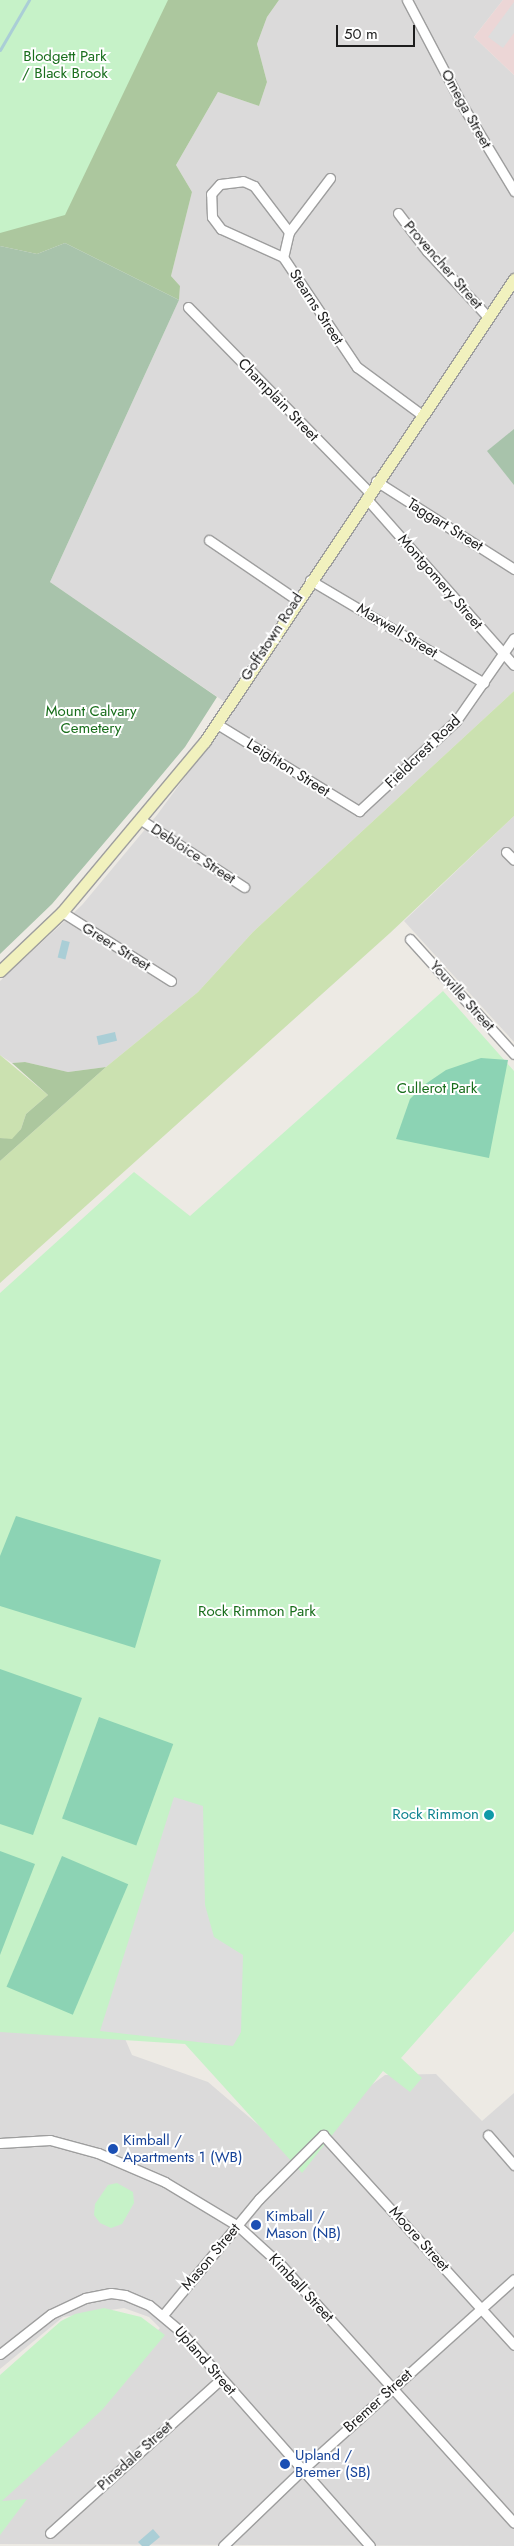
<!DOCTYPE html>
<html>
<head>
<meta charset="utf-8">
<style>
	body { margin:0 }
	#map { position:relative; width:514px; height:2546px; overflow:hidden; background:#edeae4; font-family:Jost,sans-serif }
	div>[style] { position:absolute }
	.residential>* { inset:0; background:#dbdada }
	.commercial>* { inset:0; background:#ecd6d6 }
	.grass>* { inset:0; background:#cbe1b0 }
	.forest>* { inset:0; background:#acc79e }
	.cemetery>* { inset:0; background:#a8c3ab }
	.park>* { inset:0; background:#c6f2c8 }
	.pitch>* { inset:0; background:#8cd3b4; transform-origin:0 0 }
	.parking>* { inset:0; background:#ddd }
	.water>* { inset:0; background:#aaced6; transform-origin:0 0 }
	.stream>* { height:3px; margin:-1.5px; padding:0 1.5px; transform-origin:1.5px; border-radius:1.5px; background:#aaced6 }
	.roads { filter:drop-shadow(1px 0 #9e9e9e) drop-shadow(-1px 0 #9e9e9e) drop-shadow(0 1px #9e9e9e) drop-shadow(0 -1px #9e9e9e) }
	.street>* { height:9px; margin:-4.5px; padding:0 4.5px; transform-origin:4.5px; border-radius:4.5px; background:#fff }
	.secondary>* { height:11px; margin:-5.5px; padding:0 5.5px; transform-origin:5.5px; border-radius:5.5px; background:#f1f1be }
	.dots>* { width:14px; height:14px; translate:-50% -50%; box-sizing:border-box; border:2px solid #fff; border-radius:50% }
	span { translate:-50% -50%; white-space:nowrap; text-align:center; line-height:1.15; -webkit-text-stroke:4px #fff; paint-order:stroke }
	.park-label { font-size:15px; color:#196e1c }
	.street-label { font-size:15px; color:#1d1d1d }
	.culture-label { font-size:15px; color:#0d838f }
	.right { translate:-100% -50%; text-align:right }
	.transit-label { font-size:15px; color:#164399 }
	.left { translate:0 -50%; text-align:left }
	.scale { position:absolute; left:336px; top:25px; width:79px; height:22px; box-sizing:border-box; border:2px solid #1d1d1d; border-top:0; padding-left:6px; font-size:15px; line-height:18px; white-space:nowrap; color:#1d1d1d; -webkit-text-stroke:4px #fff; paint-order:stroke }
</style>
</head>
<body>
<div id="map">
	<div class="residential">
		<i style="clip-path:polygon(279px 0,503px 0,474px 37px,514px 75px,514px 691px,253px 932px,198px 992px,106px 1067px,68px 1072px,25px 1062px,12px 1063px,0 1055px,0 981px,82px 905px,157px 815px,235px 709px,50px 582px,179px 300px,180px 286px,171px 276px,192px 192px,176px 165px,218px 92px,259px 106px,267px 82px,257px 44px,267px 17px)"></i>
		<i style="clip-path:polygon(514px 816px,514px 1042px,404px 921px)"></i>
		<i style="clip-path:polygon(0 2027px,123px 2034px,132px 2055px,208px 2082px,290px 2152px,306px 2133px,385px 2075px,436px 2074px,482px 2121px,514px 2093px,514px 2546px,0 2544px,0 2502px,160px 2328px,149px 2317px,124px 2308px,63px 2317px,0 2369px)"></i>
	</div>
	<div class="commercial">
		<i style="clip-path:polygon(503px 0,514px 0,514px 75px,474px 37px)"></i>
	</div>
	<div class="grass">
		<i style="clip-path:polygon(514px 691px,514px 816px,390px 933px,0 1283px,0 1161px,106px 1067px,198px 992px,253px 932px)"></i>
		<i style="clip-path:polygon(0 1055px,48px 1095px,26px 1114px,21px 1129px,12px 1140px,0 1138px)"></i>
	</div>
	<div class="forest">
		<i style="clip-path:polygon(104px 0,279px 0,267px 17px,257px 44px,267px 82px,259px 106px,218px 92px,176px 165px,192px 192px,171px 276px,180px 286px,179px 300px,65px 243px,37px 254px,0 246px,0 54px)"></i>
		<i style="clip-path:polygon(25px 1062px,68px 1072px,106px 1067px,0 1161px,0 1138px,12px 1139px,21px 1129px,26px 1114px,48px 1095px,12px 1063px)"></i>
	</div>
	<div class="cemetery">
		<i style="clip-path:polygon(65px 243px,179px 300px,50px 582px,217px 697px,185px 747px,139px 802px,52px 904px,0 954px,0 246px,37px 254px)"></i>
		<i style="clip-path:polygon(514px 429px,514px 485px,487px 451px)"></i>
	</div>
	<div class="park">
		<i style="clip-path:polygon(0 0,168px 0,65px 215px,0 233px)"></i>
		<i style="clip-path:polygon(443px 991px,514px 1071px,514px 1931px,401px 2058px,422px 2078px,410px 2092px,383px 2071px,302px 2173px,185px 2044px,0 2032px,0 1293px,134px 1172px,190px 1216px)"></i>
		<i style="clip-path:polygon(117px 2183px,133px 2192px,134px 2203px,122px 2224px,111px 2228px,100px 2223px,94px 2215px,95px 2204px,108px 2185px)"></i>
		<i style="clip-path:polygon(104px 2308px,141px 2317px,165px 2335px,102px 2410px,2px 2501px,27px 2499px,0 2535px,0 2375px,61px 2321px,75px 2314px)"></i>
	</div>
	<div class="pitch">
		<i style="clip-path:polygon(481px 1058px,508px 1060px,489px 1158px,396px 1139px,410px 1099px,424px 1085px,446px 1070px)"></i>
		<i style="clip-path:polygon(16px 1516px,161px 1560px,135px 1648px,0 1606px,0 1556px)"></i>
		<i style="clip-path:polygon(0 1669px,82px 1698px,33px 1835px,0 1824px)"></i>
		<i style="left:99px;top:1717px;width:79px;height:108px;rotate:20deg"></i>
		<i style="clip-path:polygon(0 1851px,35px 1864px,0 1955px)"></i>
		<i style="left:62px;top:1856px;width:72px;height:142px;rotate:23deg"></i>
	</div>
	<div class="parking">
		<i style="clip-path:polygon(514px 2px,514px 33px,503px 48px,488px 37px)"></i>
		<i style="clip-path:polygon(174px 1797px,203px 1806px,205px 1905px,214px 1937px,243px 1955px,241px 2032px,233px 2046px,100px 2031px)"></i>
	</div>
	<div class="water">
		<i style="left:62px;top:940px;width:8px;height:18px;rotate:14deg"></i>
		<i style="left:115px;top:1032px;width:9px;height:19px;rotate:77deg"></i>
		<i style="clip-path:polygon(153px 2529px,160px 2537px,149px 2546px,142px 2546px,138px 2542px)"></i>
	</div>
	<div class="stream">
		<i style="left:0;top:50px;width:58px;rotate:-59.9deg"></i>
	</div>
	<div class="roads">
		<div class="street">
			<i style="left:407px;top:0;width:116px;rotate:62.3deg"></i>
			<i style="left:461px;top:103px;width:103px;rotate:58.9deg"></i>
			<i style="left:330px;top:178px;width:68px;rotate:127.2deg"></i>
			<i style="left:289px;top:232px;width:26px;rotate:103deg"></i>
			<i style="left:283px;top:257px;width:133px;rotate:56.1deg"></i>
			<i style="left:357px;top:367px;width:79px;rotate:36.3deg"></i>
			<i style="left:398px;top:213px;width:48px;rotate:52.7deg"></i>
			<i style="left:427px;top:251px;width:90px;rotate:47.3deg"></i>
			<i style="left:283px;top:257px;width:68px;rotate:-155.7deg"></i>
			<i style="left:221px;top:229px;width:15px;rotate:-127deg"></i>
			<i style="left:212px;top:217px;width:23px;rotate:-92deg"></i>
			<i style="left:211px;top:194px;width:13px;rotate:-48deg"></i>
			<i style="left:220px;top:184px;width:23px;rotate:-7deg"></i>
			<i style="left:243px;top:181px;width:12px;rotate:24deg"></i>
			<i style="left:254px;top:186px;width:58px;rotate:52.7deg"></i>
			<i style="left:188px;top:307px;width:259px;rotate:45.6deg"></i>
			<i style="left:376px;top:481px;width:164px;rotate:32.5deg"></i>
			<i style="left:366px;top:498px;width:223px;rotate:48.5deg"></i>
			<i style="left:209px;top:540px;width:107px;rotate:34.3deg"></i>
			<i style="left:310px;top:580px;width:202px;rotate:30.6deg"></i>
			<i style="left:217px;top:724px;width:167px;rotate:31.5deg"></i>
			<i style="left:359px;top:811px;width:132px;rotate:-42.9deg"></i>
			<i style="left:456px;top:721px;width:101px;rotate:-55.1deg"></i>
			<i style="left:141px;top:820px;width:123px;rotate:33deg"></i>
			<i style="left:506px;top:852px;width:11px;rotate:45deg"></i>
			<i style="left:62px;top:912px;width:129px;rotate:32.3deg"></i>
			<i style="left:410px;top:939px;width:155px;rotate:47.9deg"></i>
			<i style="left:488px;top:2135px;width:40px;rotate:49deg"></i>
			<i style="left:0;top:2143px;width:50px;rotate:-3.4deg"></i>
			<i style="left:50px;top:2140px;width:50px;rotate:15.2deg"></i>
			<i style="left:98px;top:2153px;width:73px;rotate:23.4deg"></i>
			<i style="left:165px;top:2182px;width:85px;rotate:31.1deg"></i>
			<i style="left:238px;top:2226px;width:59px;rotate:42.3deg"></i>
			<i style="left:282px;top:2266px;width:346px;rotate:47.9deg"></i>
			<i style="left:163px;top:2315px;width:151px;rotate:-50.4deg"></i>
			<i style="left:259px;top:2199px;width:91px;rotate:-45deg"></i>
			<i style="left:323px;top:2135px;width:284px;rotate:47.7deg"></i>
			<i style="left:0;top:2354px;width:65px;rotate:-38.1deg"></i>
			<i style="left:51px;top:2314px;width:38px;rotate:-25deg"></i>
			<i style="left:85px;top:2298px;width:26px;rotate:-11deg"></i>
			<i style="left:111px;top:2293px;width:14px;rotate:8deg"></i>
			<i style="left:125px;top:2295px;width:26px;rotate:23deg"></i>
			<i style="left:149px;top:2305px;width:39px;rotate:40deg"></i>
			<i style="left:179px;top:2330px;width:288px;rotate:48.5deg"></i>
			<i style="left:50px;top:2533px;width:230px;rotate:-42deg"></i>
			<i style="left:223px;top:2546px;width:110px;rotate:-43.9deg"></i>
			<i style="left:302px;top:2470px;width:285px;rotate:-42deg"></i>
		</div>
		<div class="secondary">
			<i style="left:0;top:971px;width:86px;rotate:-43.6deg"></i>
			<i style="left:62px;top:912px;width:223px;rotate:-50.1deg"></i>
			<i style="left:205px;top:741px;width:556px;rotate:-56.22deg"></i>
		</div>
	</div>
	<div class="dots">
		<i style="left:489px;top:1815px;background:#0f9aa8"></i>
		<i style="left:113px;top:2149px;background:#1a4fb4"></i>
		<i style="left:256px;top:2225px;background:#1a4fb4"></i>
		<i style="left:285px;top:2464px;background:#1a4fb4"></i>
	</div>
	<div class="park-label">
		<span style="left:65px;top:65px">Blodgett Park<br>/ Black Brook</span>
		<span style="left:91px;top:720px">Mount Calvary<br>Cemetery</span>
		<span style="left:437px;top:1089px">Cullerot Park</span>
		<span style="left:257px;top:1612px">Rock Rimmon Park</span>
	</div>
	<div class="street-label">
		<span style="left:466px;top:109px;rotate:61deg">Omega Street</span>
		<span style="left:443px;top:265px;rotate:49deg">Provencher Street</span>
		<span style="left:316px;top:307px;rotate:57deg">Stearns Street</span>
		<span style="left:278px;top:400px;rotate:46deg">Champlain Street</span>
		<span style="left:445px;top:525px;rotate:32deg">Taggart Street</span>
		<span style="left:440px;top:582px;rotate:49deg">Montgomery Street</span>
		<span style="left:397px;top:631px;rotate:31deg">Maxwell Street</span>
		<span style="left:272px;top:637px;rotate:-57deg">Goffstown Road</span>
		<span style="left:423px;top:752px;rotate:-44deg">Fieldcrest Road</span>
		<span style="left:288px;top:768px;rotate:32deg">Leighton Street</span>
		<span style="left:193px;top:854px;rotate:33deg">Debloice Street</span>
		<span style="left:116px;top:947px;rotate:32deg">Greer Street</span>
		<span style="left:462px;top:996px;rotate:48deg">Youville Street</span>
		<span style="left:419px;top:2239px;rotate:48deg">Moore Street</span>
		<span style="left:211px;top:2257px;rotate:-50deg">Mason Street</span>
		<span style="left:301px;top:2288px;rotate:47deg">Kimball Street</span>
		<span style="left:205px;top:2361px;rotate:49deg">Upland Street</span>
		<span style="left:378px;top:2401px;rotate:-42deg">Bremer Street</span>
		<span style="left:135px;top:2456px;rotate:-42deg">Pinedale Street</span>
	</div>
	<div class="culture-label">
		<span class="right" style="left:479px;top:1815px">Rock Rimmon</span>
	</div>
	<div class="transit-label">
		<span class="left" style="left:123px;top:2149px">Kimball /<br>Apartments 1 (WB)</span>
		<span class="left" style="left:266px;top:2225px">Kimball /<br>Mason (NB)</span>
		<span class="left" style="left:295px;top:2464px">Upland /<br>Bremer (SB)</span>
	</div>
	<div class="scale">50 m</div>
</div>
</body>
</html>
